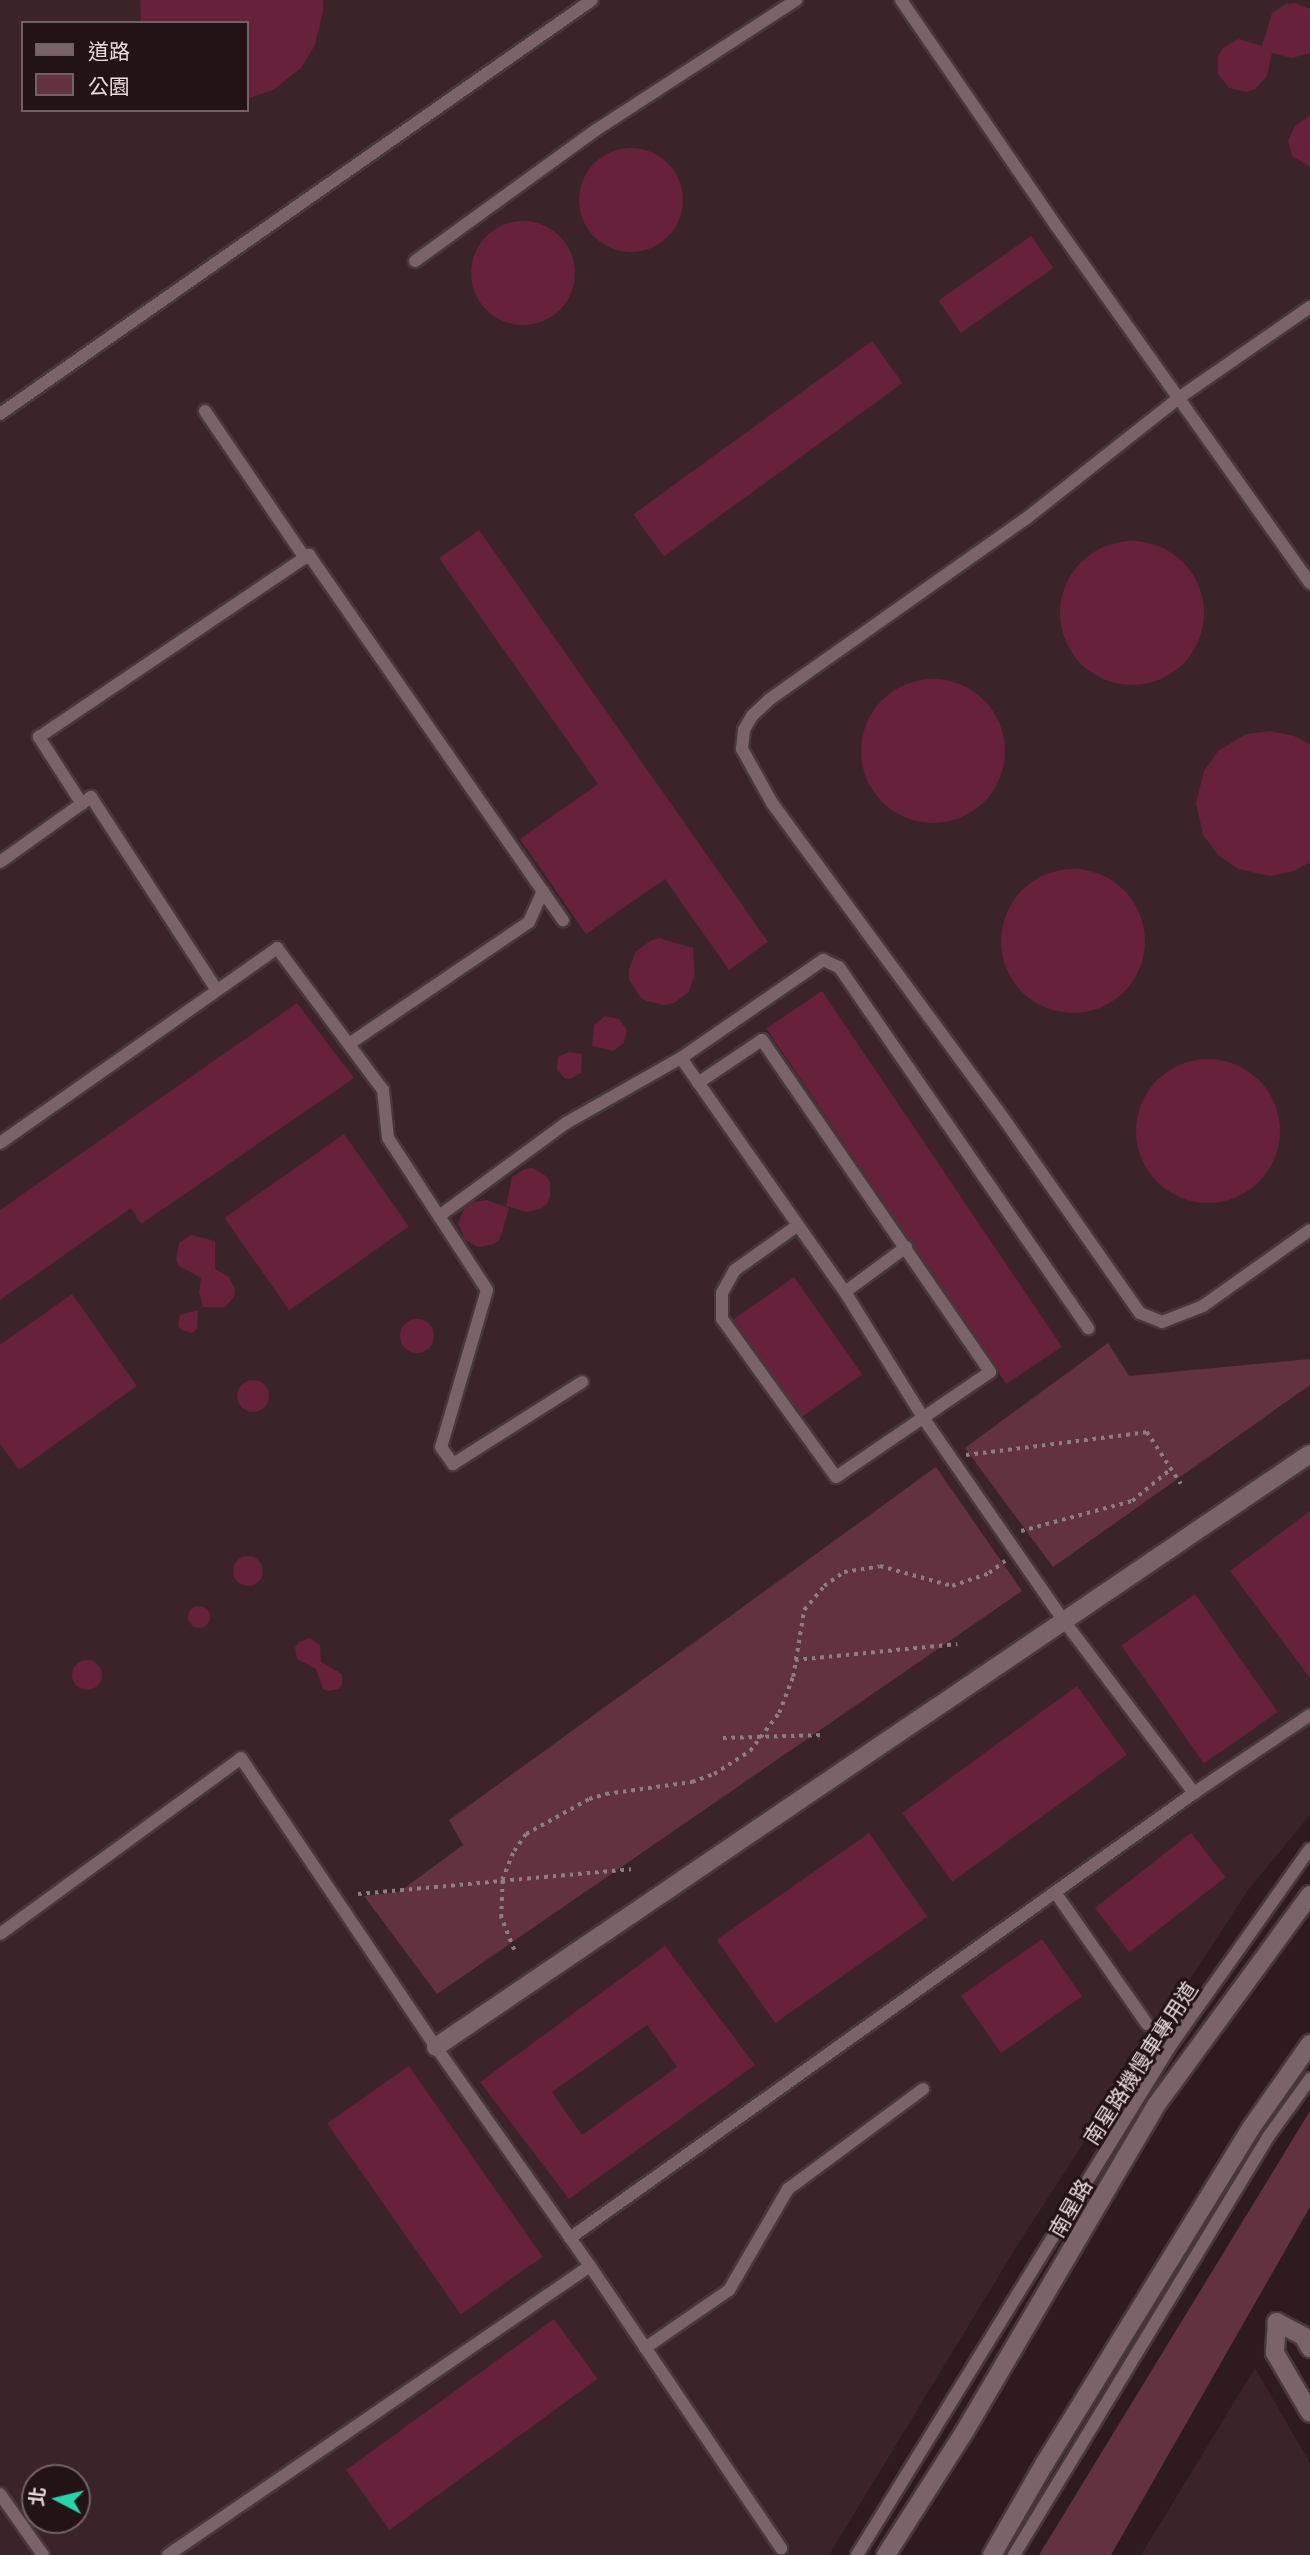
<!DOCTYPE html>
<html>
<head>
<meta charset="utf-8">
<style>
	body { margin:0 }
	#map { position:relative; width:1310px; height:2555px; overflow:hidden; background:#2d1b20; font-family:Quicksand,"Noto Sans TC",sans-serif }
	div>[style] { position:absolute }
	.built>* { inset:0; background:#3b232a }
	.green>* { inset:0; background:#623241 }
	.building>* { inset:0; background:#67213a; transform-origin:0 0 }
	.round { border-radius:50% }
	.path>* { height:3.5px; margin-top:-1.75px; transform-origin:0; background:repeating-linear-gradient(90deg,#8d7e82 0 3.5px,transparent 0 8.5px) }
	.roads { filter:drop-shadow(2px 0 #47383c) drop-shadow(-2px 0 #47383c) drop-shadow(0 2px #47383c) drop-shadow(0 -2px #47383c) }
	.service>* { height:12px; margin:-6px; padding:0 6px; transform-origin:6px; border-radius:6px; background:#7a6469 }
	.minor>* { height:18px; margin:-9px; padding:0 9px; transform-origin:9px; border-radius:9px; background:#7a6469 }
	.tertiary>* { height:18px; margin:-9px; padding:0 9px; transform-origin:9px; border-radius:9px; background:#7a6469 }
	span { translate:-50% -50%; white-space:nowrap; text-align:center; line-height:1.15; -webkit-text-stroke:6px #231216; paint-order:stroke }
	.street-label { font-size:21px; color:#e7dadd }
	.legend { position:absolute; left:21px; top:21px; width:228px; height:91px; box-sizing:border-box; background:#231216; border:2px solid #716266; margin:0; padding:9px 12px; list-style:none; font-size:21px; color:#e7dadd }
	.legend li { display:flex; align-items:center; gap:14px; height:35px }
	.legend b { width:35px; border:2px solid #716266 }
	.north { position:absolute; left:21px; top:2464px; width:70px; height:70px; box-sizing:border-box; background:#231216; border:2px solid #716266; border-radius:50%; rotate:277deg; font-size:19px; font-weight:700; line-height:28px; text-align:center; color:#e7dadd }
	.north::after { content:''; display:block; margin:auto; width:24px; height:32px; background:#27d5ad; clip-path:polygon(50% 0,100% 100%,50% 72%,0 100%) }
</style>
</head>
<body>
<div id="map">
	<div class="built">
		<i style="clip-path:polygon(evenodd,0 0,1310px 0,1310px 1815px,1248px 1890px,1020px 2241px,829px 2555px,0 2555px,0 0,23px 23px,247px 23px,247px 110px,23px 110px,23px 23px,0 0,35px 2478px,77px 2478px,77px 2520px,35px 2520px,35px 2478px)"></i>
		<i style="clip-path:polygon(1255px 2368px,1310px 2463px,1310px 2555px,1141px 2555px)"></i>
	</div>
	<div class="green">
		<i style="clip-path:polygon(1108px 1343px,1129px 1376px,1310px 1359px,1310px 1385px,1053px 1567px,965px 1448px)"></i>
		<i style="clip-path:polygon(936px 1467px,1022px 1591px,437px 1994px,364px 1896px,399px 1892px,463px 1845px,449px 1820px)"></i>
		<i style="clip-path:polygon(1310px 2111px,1310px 2207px,1111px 2555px,1039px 2555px)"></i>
	</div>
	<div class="building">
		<i style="clip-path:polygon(140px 0,323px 0,323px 11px,315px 45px,301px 68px,273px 90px,247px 99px,247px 23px,141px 23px)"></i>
		<i style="clip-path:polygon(1295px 3px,1310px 9px,1310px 53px,1292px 58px,1272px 53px,1267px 76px,1255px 89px,1246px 92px,1229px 88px,1218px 74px,1218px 56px,1223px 48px,1239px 39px,1262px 46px,1272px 13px,1286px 4px)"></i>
		<i style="clip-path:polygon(1310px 115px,1310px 167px,1292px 156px,1288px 141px,1295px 126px)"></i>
		<i class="round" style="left:579px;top:148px;width:104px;height:104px"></i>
		<i class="round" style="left:471px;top:221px;width:104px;height:104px"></i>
		<i style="left:1031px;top:236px;width:39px;height:113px;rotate:55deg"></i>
		<i style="left:872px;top:341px;width:52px;height:295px;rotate:54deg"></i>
		<i style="clip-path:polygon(479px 530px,768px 942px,729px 970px,665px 879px,586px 934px,520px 839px,598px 784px,439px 558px)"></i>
		<i class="round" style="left:1060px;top:541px;width:144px;height:144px"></i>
		<i class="round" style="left:861px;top:679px;width:144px;height:144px"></i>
		<i style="clip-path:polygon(1270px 731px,1294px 736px,1310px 744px,1310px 862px,1294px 871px,1270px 876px,1238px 869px,1218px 855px,1203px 835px,1196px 803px,1204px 771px,1218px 751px,1246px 734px)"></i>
		<i class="round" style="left:1001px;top:869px;width:144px;height:144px"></i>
		<i style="clip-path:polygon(659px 938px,693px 948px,695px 974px,689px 992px,674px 1003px,665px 1005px,646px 1001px,639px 996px,629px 979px,629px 970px,635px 952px,650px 941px)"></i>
		<i style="left:822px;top:991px;width:429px;height:67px;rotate:56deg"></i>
		<i style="clip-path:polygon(297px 1003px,354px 1078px,141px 1224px,131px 1208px,0 1300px,0 1210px)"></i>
		<i style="clip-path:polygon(605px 1016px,619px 1019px,627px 1030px,624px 1043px,613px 1051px,592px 1046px,594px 1025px)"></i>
		<i style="clip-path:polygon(569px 1052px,582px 1054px,581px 1073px,570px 1079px,564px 1078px,557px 1069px,558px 1057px)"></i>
		<i class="round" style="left:1136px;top:1059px;width:144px;height:144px"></i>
		<i style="left:344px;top:1134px;width:113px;height:146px;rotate:55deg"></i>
		<i style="clip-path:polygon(533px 1168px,546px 1176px,550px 1182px,550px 1197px,547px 1204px,541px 1209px,526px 1212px,506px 1206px,512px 1177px,525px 1169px)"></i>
		<i style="clip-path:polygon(487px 1200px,509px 1208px,500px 1239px,494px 1244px,478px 1247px,465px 1240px,458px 1223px,464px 1209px,473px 1202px)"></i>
		<i style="clip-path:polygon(191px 1235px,215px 1241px,215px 1269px,229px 1277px,235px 1289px,234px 1297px,225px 1307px,203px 1307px,199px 1292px,201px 1278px,179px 1266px,176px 1259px,179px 1243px)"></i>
		<i style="left:794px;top:1277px;width:119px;height:74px;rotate:55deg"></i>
		<i style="clip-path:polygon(72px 1294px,137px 1386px,19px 1470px,0 1444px,0 1345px)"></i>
		<i style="clip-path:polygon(198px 1310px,197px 1329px,192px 1333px,181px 1330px,178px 1326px,180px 1315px)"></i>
		<i class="round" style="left:400px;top:1319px;width:34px;height:34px"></i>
		<i class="round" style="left:237px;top:1380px;width:32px;height:32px"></i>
		<i style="clip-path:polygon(1310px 1511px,1310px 1678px,1230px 1571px)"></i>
		<i class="round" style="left:233px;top:1556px;width:30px;height:30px"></i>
		<i style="left:1195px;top:1594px;width:144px;height:90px;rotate:55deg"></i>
		<i class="round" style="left:188px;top:1606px;width:22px;height:22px"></i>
		<i style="clip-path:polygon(310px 1638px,320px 1645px,321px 1662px,342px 1674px,342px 1685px,339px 1689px,328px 1691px,323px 1689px,316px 1669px,297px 1659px,295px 1647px,299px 1642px)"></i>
		<i class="round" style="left:72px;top:1660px;width:30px;height:30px"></i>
		<i style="left:1077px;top:1686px;width:85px;height:216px;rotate:54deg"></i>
		<i style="left:869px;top:1833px;width:102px;height:186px;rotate:55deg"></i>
		<i style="left:1191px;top:1833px;width:56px;height:122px;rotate:52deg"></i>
		<i style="left:1042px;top:1939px;width:70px;height:99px;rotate:55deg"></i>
		<i style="clip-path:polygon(evenodd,665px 1946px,755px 2065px,569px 2199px,480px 2082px,665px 1946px,647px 2025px,677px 2067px,582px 2135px,552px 2092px,647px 2025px)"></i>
		<i style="left:409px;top:2066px;width:233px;height:100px;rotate:55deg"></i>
		<i style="left:554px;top:2319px;width:74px;height:257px;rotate:54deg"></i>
	</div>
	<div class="path">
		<i style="left:966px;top:1455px;width:182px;rotate:-7.2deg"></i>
		<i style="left:1147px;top:1432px;width:62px;rotate:56.8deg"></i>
		<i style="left:1021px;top:1531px;width:115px;rotate:-15.1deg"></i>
		<i style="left:1132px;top:1501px;width:52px;rotate:-39.5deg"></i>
		<i style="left:795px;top:1660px;width:163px;rotate:-5.6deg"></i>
		<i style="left:723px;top:1738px;width:102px;rotate:-1.7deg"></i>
		<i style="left:358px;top:1894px;width:274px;rotate:-5.2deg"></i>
		<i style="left:514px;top:1950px;width:35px;rotate:-112deg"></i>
		<i style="left:501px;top:1918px;width:38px;rotate:-88deg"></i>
		<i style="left:502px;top:1880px;width:31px;rotate:-68deg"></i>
		<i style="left:514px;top:1851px;width:21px;rotate:-55deg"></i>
		<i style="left:526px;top:1834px;width:72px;rotate:-29.1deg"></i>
		<i style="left:589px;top:1799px;width:18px;rotate:-16deg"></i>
		<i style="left:606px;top:1794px;width:87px;rotate:-7.9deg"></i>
		<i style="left:692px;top:1782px;width:23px;rotate:-20deg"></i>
		<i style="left:714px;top:1774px;width:43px;rotate:-32.6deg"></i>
		<i style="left:750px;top:1751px;width:48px;rotate:-52.7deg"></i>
		<i style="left:779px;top:1713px;width:39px;rotate:-69deg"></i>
		<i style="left:793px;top:1677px;width:68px;rotate:-80.7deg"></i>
		<i style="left:804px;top:1610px;width:31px;rotate:-50deg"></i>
		<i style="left:824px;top:1586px;width:24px;rotate:-35deg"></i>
		<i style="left:844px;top:1572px;width:36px;rotate:-9deg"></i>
		<i style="left:880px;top:1566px;width:75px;rotate:15.5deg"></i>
		<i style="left:952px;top:1586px;width:39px;rotate:-19deg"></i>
		<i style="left:989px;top:1573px;width:20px;rotate:-37deg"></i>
	</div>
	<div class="roads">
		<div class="service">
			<i style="left:901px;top:0;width:275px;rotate:55.5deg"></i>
			<i style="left:1057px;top:227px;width:437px;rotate:54.6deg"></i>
			<i style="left:415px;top:261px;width:223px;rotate:-35.9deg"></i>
			<i style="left:596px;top:130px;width:239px;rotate:-33deg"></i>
			<i style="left:1310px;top:307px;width:158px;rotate:145.3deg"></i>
			<i style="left:1180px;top:397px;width:194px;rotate:141.7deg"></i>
			<i style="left:1028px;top:517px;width:317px;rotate:144.8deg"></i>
			<i style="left:769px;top:700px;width:23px;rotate:137deg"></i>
			<i style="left:752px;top:716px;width:16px;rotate:120deg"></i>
			<i style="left:744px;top:730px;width:19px;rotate:96deg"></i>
			<i style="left:742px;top:749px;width:62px;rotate:60.9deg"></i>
			<i style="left:772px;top:803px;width:380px;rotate:53.7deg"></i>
			<i style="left:997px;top:1109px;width:249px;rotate:55deg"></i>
			<i style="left:1140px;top:1313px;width:24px;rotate:22deg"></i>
			<i style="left:1162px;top:1322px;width:44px;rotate:-21.3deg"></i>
			<i style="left:1203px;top:1306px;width:131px;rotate:-35.4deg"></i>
			<i style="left:205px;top:411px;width:178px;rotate:55.8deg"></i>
			<i style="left:0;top:414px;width:722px;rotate:-34.97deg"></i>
			<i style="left:82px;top:804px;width:80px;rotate:-122.7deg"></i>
			<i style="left:39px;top:737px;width:326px;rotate:-34deg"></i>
			<i style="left:309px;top:555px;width:445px;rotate:55.2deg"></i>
			<i style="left:0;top:862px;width:112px;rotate:-35.5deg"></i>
			<i style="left:91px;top:797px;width:230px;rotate:56.9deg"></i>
			<i style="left:349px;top:1044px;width:217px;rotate:-34.1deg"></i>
			<i style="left:529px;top:922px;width:34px;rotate:-66deg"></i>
			<i style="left:681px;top:1058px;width:286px;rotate:55deg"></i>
			<i style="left:845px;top:1292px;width:150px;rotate:58.1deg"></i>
			<i style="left:924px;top:1419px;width:246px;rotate:55.3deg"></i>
			<i style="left:1064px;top:1621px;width:216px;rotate:52.9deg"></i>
			<i style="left:698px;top:1083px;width:77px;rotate:-33.9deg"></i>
			<i style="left:762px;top:1040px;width:403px;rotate:55.5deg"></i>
			<i style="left:990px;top:1372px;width:186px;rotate:145.7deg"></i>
			<i style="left:836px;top:1477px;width:195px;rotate:-125.8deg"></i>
			<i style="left:722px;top:1319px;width:26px;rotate:-90deg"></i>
			<i style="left:722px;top:1293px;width:26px;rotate:-61deg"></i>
			<i style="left:735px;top:1270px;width:77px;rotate:-35.5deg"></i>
			<i style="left:0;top:1143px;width:339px;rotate:-35.1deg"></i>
			<i style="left:277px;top:948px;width:177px;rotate:53.3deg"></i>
			<i style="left:383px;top:1090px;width:48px;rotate:84.1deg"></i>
			<i style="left:388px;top:1138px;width:181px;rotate:56.9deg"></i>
			<i style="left:487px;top:1290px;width:164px;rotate:106.3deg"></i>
			<i style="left:441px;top:1447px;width:21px;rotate:55deg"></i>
			<i style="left:453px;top:1464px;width:153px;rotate:-32.4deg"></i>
			<i style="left:439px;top:1216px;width:157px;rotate:-36.2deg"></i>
			<i style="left:566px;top:1123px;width:132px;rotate:-29.5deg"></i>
			<i style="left:681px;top:1058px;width:173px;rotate:-34.6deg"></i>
			<i style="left:823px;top:960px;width:17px;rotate:24deg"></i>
			<i style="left:839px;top:967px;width:439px;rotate:55.4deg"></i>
			<i style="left:845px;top:1292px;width:76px;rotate:-36.4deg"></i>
			<i style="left:1055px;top:1892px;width:161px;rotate:55.1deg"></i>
			<i style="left:0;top:1934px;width:298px;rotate:-36.1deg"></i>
			<i style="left:241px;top:1758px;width:349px;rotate:56deg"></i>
			<i style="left:436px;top:2047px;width:268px;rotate:54.9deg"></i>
			<i style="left:590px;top:2266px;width:341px;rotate:55.9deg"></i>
			<i style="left:570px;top:2238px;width:766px;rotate:-35.49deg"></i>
			<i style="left:1194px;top:1793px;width:140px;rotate:-33.9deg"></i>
			<i style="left:645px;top:2348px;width:102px;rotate:-34.6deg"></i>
			<i style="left:729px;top:2290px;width:117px;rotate:-59.7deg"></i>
			<i style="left:788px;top:2189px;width:168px;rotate:-36.5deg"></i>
			<i style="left:0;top:2494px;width:75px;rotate:54.8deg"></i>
			<i style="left:168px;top:2555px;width:511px;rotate:-34.4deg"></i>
			<i style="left:857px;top:2555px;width:599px;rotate:-58.38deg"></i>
			<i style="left:1171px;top:2045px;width:240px;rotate:-54.7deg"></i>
			<i style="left:1014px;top:2555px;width:489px;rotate:-58.7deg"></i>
			<i style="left:1268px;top:2137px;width:72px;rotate:-54.1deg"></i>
		</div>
		<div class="minor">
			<i style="left:436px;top:2047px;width:1056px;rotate:-34.16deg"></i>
			<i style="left:1310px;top:2348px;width:14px;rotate:-120deg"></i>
			<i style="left:1303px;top:2336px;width:30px;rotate:-152deg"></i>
			<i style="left:1277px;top:2322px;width:31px;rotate:94deg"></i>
			<i style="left:1275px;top:2353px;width:69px;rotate:59.7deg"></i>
		</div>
		<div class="tertiary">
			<i style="left:886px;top:2555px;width:147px;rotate:-57.5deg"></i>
			<i style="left:965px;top:2431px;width:379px;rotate:-59.6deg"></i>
			<i style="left:1157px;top:2104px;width:259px;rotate:-53.8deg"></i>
			<i style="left:992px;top:2555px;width:106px;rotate:-60.1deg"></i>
			<i style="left:1045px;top:2463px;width:393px;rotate:-58.4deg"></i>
			<i style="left:1251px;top:2128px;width:103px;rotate:-54.9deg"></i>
		</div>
	</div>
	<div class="street-label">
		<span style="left:1140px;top:2063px;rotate:-57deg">南星路機慢車專用道</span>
		<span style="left:1070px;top:2208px;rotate:-60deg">南星路</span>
	</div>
	<ul class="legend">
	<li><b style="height:9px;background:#7a6469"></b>道路</li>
	<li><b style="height:19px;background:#623241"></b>公園</li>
	</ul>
	<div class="north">北</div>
</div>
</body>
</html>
